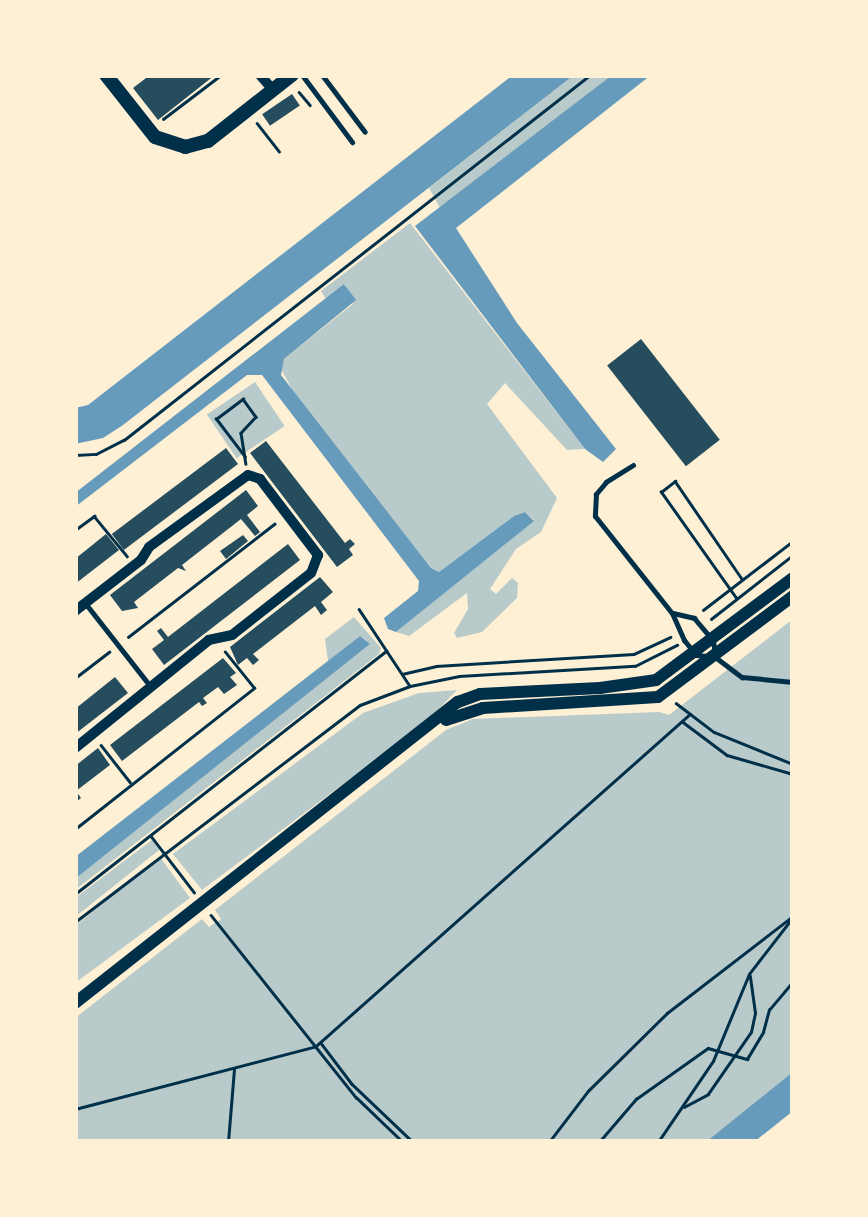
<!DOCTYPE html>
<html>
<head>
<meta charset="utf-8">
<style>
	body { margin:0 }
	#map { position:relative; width:868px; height:1217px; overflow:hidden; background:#fdf0d5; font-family:"Times New Roman",serif }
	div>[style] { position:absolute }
	.green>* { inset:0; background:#b9caca; transform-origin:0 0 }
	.water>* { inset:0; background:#669bbc }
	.building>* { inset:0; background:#264d5e; transform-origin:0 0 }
	.path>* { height:2.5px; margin:-1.25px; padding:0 1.25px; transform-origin:1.25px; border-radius:1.25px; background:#003049 }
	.service>* { height:5px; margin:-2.5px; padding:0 2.5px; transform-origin:2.5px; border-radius:2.5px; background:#003049 }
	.minor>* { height:10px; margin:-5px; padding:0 5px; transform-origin:5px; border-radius:5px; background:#003049 }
	.tertiary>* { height:12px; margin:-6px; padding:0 6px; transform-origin:6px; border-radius:6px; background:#003049 }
	.secondary>* { height:14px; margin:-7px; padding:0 7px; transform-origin:7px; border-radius:7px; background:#003049 }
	span { translate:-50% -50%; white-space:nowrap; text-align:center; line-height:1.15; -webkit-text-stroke:10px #fdf0d5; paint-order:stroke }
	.frame { position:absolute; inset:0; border:78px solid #fdf0d5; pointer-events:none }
</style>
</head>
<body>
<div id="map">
	<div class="green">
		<i style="clip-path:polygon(574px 75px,612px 75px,440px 208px,429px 188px)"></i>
		<i style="clip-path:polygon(410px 223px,585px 449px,567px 450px,505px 383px,487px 404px,557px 498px,541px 532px,516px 549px,490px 589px,496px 594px,512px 578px,518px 583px,517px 598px,482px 632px,457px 638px,454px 633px,468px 609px,467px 593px,409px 636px,396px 632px,534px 520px,525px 512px,514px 516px,439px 572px,431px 568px,295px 395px,280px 367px,284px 359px,353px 304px,345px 284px,326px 299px,321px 291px)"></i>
		<i style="left:255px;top:382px;width:53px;height:58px;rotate:56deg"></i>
		<i style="clip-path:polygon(354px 617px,381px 648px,379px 654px,75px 890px,75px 879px,370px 644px,360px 636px,328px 661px,325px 639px)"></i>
		<i style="clip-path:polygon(793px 619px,793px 1093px,734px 1142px,75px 1142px,75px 1018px,202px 919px,209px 927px,221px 919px,215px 910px,446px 730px,473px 719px,659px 712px,669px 715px)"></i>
		<i style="clip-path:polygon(457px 690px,428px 720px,202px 890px,173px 854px,363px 713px,419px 693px)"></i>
		<i style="clip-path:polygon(152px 840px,159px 850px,75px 917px,75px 898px)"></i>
		<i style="clip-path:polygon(160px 857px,190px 898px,75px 983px,75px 926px)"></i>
	</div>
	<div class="water">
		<i style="clip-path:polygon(513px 75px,574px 75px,123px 425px,103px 438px,75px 444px,75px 408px,88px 405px)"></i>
		<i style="clip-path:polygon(612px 75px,651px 75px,456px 228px,517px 323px,616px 449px,603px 462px,585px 449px,415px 226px)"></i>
		<i style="clip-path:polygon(344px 284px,356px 300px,284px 359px,281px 375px,431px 568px,439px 572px,514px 516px,525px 512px,534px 521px,396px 632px,388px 629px,384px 618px,418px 591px,419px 581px,262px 375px,247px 375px,75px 507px,75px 493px)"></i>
		<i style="clip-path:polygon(360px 636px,370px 644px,75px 879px,75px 857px)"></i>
		<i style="clip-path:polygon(793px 1072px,793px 1111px,754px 1142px,706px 1142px)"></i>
	</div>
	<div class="building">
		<i style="clip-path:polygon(150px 75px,159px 76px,215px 75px,158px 120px,133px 88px)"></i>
		<i style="left:292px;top:94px;width:14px;height:36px;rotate:56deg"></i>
		<i style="left:641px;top:339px;width:128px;height:43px;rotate:52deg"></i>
		<i style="clip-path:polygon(266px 441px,345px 543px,350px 539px,355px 544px,349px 549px,353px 555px,337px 567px,250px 453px)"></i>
		<i style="left:226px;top:448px;width:20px;height:143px;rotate:53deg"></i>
		<i style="clip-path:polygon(246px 490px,258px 506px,247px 515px,260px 532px,255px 536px,241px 519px,182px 565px,186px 571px,178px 568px,134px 602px,138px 608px,122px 611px,110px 595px)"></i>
		<i style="clip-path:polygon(106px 534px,119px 550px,75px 584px,75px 559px)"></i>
		<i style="clip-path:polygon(243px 535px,248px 541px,226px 559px,220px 551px)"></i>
		<i style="clip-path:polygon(288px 544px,300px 560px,164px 665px,152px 649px,164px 640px,157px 631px,161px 628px,168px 637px)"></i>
		<i style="clip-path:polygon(320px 577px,333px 592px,321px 602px,327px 610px,321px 615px,315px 606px,253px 654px,259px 660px,253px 665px,247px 658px,238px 665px,230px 647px)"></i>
		<i style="clip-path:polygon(223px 658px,236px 673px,230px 677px,237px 685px,224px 694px,218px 687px,203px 698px,207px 703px,202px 706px,199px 702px,122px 761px,110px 745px)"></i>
		<i style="clip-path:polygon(115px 677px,128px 693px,75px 734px,75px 709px)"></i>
		<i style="clip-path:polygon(98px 748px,110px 765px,76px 791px,81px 798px,76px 802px,75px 800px,75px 766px)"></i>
	</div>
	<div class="path">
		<i style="left:299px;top:92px;width:17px;rotate:50deg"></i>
		<i style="left:163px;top:119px;width:73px;rotate:-37.2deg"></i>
		<i style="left:257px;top:123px;width:36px;rotate:52deg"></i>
		<i style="left:75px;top:455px;width:21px;rotate:-3deg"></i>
		<i style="left:96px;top:454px;width:31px;rotate:-27deg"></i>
		<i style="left:124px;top:440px;width:592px;rotate:-38.07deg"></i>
		<i style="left:245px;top:457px;width:48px;rotate:-127.3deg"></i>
		<i style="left:216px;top:419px;width:34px;rotate:-37deg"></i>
		<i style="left:243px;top:399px;width:22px;rotate:54deg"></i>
		<i style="left:256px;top:417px;width:22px;rotate:133deg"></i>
		<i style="left:241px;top:433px;width:31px;rotate:81deg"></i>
		<i style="left:75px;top:530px;width:24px;rotate:-36deg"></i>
		<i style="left:94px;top:516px;width:52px;rotate:50.5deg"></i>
		<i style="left:736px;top:598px;width:130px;rotate:-125.3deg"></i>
		<i style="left:661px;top:492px;width:18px;rotate:-38deg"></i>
		<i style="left:675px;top:481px;width:119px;rotate:55.6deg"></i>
		<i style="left:359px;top:609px;width:92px;rotate:56.5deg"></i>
		<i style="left:703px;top:610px;width:113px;rotate:-37.5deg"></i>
		<i style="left:711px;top:619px;width:104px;rotate:-38deg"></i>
		<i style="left:128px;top:637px;width:185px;rotate:-37.7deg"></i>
		<i style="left:402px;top:674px;width:35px;rotate:-13deg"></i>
		<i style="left:436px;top:666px;width:198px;rotate:-3.5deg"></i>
		<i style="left:634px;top:654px;width:40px;rotate:-25deg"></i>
		<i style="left:75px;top:678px;width:43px;rotate:-37.4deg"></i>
		<i style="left:676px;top:703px;width:48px;rotate:37.3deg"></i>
		<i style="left:714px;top:732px;width:85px;rotate:22.1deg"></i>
		<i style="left:683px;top:722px;width:55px;rotate:36.9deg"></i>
		<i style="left:727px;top:755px;width:69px;rotate:16.1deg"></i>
		<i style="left:101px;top:745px;width:47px;rotate:51.9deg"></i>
		<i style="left:75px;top:829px;width:228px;rotate:-38.2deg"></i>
		<i style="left:254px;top:688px;width:46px;rotate:-128.9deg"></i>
		<i style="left:151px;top:836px;width:71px;rotate:52.5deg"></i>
		<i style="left:75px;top:894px;width:395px;rotate:-38deg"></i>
		<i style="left:211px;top:915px;width:233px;rotate:51.5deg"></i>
		<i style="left:356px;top:1097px;width:65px;rotate:43.8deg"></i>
		<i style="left:75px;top:922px;width:358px;rotate:-37.3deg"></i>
		<i style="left:360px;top:705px;width:53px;rotate:-20.8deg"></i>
		<i style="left:410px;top:686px;width:50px;rotate:-11.5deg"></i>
		<i style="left:459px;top:676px;width:176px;rotate:-3.3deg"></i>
		<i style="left:635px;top:666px;width:47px;rotate:-26.6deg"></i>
		<i style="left:321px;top:1043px;width:51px;rotate:52.9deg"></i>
		<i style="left:352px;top:1084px;width:84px;rotate:43.6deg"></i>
		<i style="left:684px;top:1107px;width:27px;rotate:-28deg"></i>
		<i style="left:708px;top:1094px;width:75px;rotate:-55.3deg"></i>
		<i style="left:751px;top:1032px;width:19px;rotate:-78deg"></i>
		<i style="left:755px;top:1013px;width:37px;rotate:-98deg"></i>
		<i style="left:75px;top:1109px;width:249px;rotate:-14.6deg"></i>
		<i style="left:316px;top:1046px;width:500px;rotate:-41.6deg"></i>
		<i style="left:228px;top:1142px;width:73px;rotate:-85.3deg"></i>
		<i style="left:549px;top:1142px;width:64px;rotate:-52.6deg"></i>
		<i style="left:588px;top:1091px;width:111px;rotate:-44.6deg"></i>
		<i style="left:667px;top:1013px;width:159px;rotate:-37.6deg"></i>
		<i style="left:599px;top:1142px;width:57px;rotate:-49.3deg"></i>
		<i style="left:636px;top:1099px;width:88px;rotate:-35.3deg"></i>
		<i style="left:708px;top:1048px;width:41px;rotate:15.8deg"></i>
		<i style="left:747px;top:1059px;width:31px;rotate:-59deg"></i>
		<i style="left:763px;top:1032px;width:23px;rotate:-75deg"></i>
		<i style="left:769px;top:1010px;width:38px;rotate:-50deg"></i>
		<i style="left:658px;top:1142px;width:98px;rotate:-55.8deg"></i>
		<i style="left:713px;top:1061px;width:94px;rotate:-67.5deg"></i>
		<i style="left:749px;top:974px;width:72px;rotate:-52.3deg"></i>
	</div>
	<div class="service">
		<i style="left:302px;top:75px;width:84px;rotate:53.3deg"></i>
		<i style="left:322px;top:75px;width:71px;rotate:53deg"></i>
		<i style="left:633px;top:465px;width:32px;rotate:148deg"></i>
		<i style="left:606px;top:482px;width:16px;rotate:130deg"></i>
		<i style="left:596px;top:494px;width:22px;rotate:93deg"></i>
		<i style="left:595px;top:516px;width:124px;rotate:51.6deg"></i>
		<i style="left:672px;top:613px;width:30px;rotate:66deg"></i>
		<i style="left:684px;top:640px;width:19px;rotate:51deg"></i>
		<i style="left:696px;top:655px;width:11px;rotate:5deg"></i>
		<i style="left:85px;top:603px;width:105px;rotate:51.9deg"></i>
		<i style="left:673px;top:613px;width:22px;rotate:13deg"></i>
		<i style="left:694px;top:618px;width:30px;rotate:50deg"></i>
		<i style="left:713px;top:641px;width:13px;rotate:81deg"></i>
		<i style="left:715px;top:657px;width:34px;rotate:37deg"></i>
		<i style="left:742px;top:677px;width:51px;rotate:5.6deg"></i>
	</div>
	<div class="minor">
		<i style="left:260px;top:75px;width:20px;rotate:49deg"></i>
		<i style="left:75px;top:611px;width:83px;rotate:-37.7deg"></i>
		<i style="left:141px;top:560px;width:15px;rotate:-58deg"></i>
		<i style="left:149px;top:547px;width:122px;rotate:-36deg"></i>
		<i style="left:248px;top:475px;width:13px;rotate:18deg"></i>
		<i style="left:260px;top:479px;width:96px;rotate:52.7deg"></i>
		<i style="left:318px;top:555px;width:19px;rotate:111deg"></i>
		<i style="left:311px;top:573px;width:100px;rotate:141.9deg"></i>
		<i style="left:232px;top:635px;width:24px;rotate:168deg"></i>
		<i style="left:209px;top:640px;width:172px;rotate:141.1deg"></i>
	</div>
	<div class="tertiary">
		<i style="left:446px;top:720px;width:39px;rotate:-18deg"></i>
		<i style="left:483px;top:708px;width:175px;rotate:-3.6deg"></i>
		<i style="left:658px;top:697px;width:169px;rotate:-36.8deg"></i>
		<i style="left:75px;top:1003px;width:487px;rotate:-38.2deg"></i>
		<i style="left:458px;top:702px;width:23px;rotate:-20deg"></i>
		<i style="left:480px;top:694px;width:120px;rotate:-2.9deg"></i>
		<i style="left:600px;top:688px;width:57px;rotate:-8.1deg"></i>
		<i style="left:656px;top:680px;width:171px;rotate:-36.7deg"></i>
	</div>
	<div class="secondary">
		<i style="left:106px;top:75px;width:79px;rotate:51.7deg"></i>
		<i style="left:155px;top:137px;width:32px;rotate:18deg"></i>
		<i style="left:185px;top:147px;width:24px;rotate:-15deg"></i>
		<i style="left:208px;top:141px;width:107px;rotate:-38.2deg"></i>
	</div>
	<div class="frame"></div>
</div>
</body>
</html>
